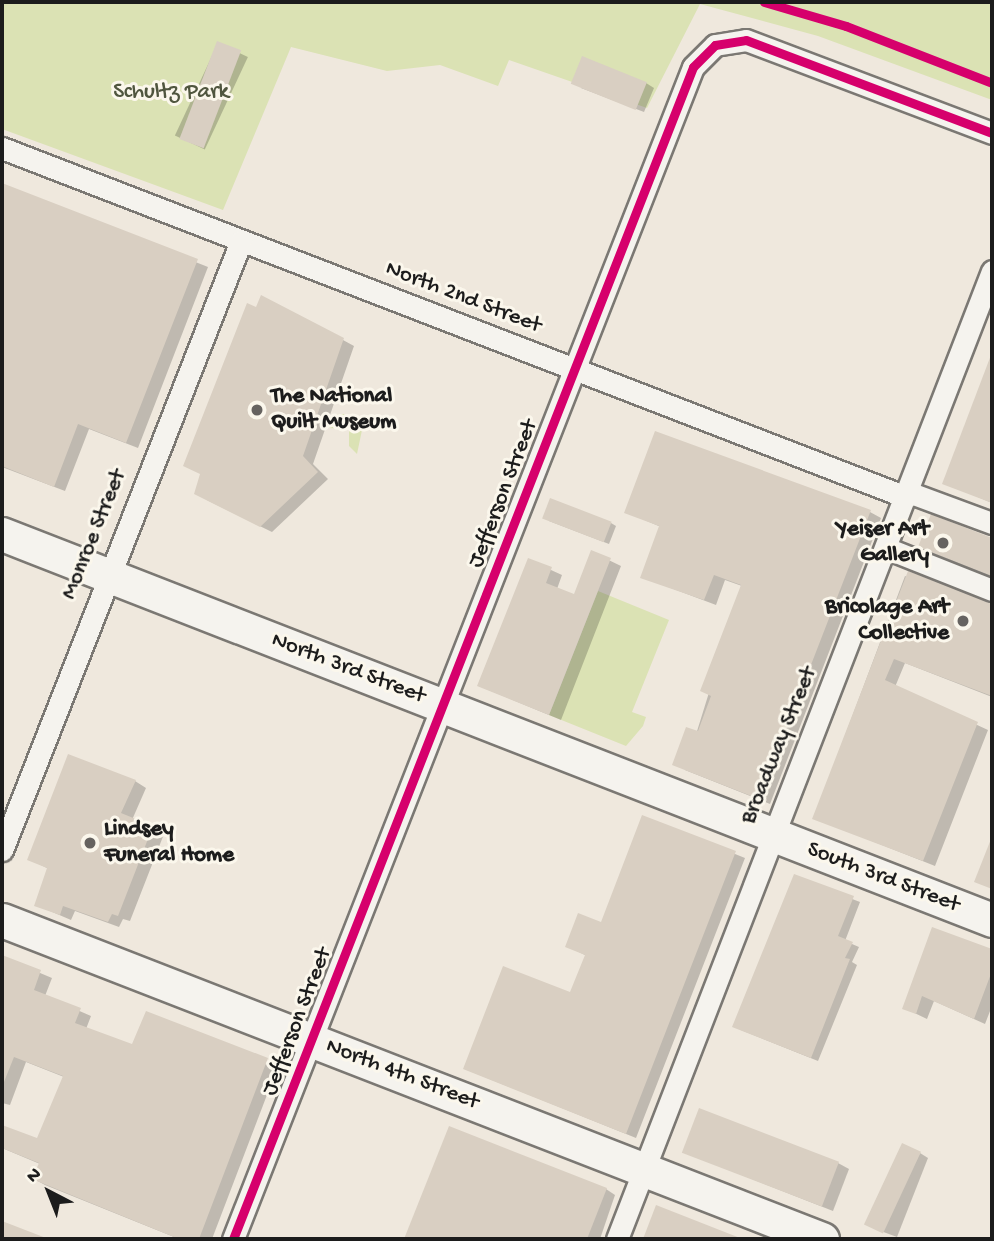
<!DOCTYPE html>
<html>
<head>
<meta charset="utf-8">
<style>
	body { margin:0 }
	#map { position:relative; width:994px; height:1241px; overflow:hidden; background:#efe8dd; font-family:"Gochi Hand",sans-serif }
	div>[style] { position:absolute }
	.green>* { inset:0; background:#dbe2b4 }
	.shadow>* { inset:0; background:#0003; transform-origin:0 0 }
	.building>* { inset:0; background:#d9cfc2; transform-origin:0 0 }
	.roads { filter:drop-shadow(2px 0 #7b7873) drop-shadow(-2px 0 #7b7873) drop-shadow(0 2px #7b7873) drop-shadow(0 -2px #7b7873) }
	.minor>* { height:21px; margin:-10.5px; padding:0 10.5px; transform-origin:10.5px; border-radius:10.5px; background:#f5f3ee }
	.primary>* { height:33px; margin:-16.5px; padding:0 16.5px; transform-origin:16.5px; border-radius:16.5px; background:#f5f3ee }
	.cycleway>* { height:9px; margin:-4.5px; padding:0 4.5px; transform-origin:4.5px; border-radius:4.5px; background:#d6006c }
	.dots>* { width:19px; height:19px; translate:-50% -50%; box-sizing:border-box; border:4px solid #fbf7ec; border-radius:50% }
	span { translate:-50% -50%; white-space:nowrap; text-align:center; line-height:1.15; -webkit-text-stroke:6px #fbf7ec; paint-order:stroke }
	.park-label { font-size:23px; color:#50563f }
	.street-label { font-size:23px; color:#1c1c1c }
	.poi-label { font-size:23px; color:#1c1c1c; font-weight:700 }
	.left { translate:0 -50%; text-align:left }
	.right { translate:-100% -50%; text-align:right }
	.frame { position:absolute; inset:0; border:4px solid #1c1c1c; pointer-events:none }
	.north { position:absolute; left:14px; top:1157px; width:70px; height:70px; -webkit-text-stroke:5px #fbf7ec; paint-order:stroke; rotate:318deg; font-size:19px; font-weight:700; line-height:28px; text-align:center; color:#1c1c1c }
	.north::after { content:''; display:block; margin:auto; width:24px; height:32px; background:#1c1c1c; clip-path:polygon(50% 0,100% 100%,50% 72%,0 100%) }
</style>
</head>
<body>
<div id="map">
	<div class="green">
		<i style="clip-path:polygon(2px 2px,992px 2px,992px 100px,818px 36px,700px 4px,647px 108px,509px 60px,498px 86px,440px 65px,387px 71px,291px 47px,223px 210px,2px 129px)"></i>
		<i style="clip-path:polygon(344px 414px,362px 430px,357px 454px,349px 446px,349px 429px,329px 428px,335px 415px)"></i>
		<i style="clip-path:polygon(598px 591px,669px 620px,632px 712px,646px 717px,643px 726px,626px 746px,549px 715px)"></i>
	</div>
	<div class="shadow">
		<i style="left:218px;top:43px;width:33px;height:102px;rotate:25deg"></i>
		<i style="clip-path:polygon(646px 83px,654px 88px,644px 112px,581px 88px)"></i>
		<i style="clip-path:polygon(2px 185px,208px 267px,138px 448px,89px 429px,65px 491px,2px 467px)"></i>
		<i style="clip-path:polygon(343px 340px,354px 346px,313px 464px,328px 479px,272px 532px,207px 500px)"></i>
		<i style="clip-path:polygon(992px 359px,992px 503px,945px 483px)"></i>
		<i style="clip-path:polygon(626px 512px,870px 512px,881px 518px,770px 804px,685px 770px,742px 586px,725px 580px,716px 605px,642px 577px,661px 527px)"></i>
		<i style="clip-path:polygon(932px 517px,992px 540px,992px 578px,931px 552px)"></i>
		<i style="clip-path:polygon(549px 521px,611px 523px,616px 526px,609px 544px)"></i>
		<i style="clip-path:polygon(592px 552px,621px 566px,561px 720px,479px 686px,529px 560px,562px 575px,557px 589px,575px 596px)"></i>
		<i style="clip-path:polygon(905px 576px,992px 612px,992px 697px,905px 663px,895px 687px,988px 730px,935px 866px,814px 818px)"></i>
		<i style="clip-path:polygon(135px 781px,146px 788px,132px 820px,164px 834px,130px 921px,123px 919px,119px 927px,75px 911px,71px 920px,36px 905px,49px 869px,29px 859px)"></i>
		<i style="clip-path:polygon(643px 817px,745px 858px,636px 1138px,465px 1069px,571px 995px,587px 956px,567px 946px,602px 924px)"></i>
		<i style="clip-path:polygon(795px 877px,860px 902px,845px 941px,859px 947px,852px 962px,857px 965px,818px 1061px,741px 1030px)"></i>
		<i style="clip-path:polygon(933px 929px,992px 951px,992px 1006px,985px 1024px,934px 1001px,927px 1019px,904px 1008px)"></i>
		<i style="clip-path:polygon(2px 957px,52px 978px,45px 996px,91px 1016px,86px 1029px,133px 1046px,278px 1066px,212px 1239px,179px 1239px,45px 1185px,34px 1179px,40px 1164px,2px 1148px,2px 1127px,38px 1140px,64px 1077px,26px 1062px,10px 1105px,2px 1103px)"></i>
		<i style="clip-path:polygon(684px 1152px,838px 1163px,849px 1169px,833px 1211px)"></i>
		<i style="clip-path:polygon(920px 1153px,928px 1158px,897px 1237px,878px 1230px)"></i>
		<i style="clip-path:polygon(606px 1189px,615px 1195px,600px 1239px,407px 1238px)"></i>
	</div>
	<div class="building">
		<i style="left:217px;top:41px;width:26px;height:105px;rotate:21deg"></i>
		<i style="left:582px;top:56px;width:70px;height:30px;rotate:22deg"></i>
		<i style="clip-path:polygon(2px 183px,198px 259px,126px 443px,78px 424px,54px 487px,2px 466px)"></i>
		<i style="clip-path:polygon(261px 295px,344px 338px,303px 456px,318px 472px,260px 527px,194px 494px,200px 474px,183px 466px,247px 303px,256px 307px)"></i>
		<i style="clip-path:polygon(991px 355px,992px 355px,992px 503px,942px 484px)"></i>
		<i style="clip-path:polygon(655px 431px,871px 510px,759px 799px,672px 765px,686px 727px,698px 731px,711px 696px,700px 691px,741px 585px,714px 575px,704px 600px,640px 578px,659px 526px,624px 513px)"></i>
		<i style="left:550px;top:498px;width:66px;height:22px;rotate:21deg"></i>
		<i style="clip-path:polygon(931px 514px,992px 538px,992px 576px,918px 547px)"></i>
		<i style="clip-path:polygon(591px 550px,611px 558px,549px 715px,477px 686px,528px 558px,552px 567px,546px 583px,574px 594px)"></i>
		<i style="clip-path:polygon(908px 571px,992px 603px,992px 696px,894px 659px,885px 680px,978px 722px,923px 861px,812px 819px)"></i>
		<i style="clip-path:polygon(68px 754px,136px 780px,121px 813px,153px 826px,118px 916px,112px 914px,108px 922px,63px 906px,60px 915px,34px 906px,47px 868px,27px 860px)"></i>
		<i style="clip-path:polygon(642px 815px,736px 851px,626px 1134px,463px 1069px,503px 966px,570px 992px,585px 955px,565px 947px,578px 913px,601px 922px)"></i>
		<i style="clip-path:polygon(991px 839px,992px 839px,992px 889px,974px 882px)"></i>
		<i style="clip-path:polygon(794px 874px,854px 896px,838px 936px,853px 942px,845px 958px,850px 959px,811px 1058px,732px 1027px)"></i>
		<i style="clip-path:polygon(932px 927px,992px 949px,992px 971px,974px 1019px,922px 996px,916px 1014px,902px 1009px)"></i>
		<i style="clip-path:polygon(2px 955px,41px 970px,34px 990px,81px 1008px,75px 1023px,132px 1044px,146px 1011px,268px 1058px,199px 1239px,179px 1239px,32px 1179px,39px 1163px,2px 1148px,2px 1125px,37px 1138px,63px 1076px,14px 1057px,2px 1087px)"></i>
		<i style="left:699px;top:1108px;width:150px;height:48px;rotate:21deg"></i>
		<i style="clip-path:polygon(449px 1126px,607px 1188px,587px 1239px,404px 1239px)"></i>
		<i style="left:902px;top:1143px;width:21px;height:90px;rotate:25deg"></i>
		<i style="clip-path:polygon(656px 1205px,740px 1238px,740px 1239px,643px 1239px)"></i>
		<i style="clip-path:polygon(2px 1221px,46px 1238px,46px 1239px,2px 1239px)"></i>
	</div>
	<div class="roads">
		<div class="minor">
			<i style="left:2px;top:148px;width:969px;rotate:21.11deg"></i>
			<i style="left:908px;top:492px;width:90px;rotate:20.3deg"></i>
			<i style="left:886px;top:548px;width:114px;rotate:21.6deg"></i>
			<i style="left:2px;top:850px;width:654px;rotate:-68.57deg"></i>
			<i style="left:233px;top:1239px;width:1259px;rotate:-68.57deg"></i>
			<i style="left:693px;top:67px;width:31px;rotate:-45deg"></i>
			<i style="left:715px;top:45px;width:31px;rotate:-9deg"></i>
			<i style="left:746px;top:40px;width:263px;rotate:20.7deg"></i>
			<i style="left:617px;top:1239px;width:1038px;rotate:-68.82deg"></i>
		</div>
		<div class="primary">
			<i style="left:2px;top:534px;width:1063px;rotate:21.3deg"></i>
			<i style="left:2px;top:920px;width:880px;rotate:21.26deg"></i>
		</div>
	</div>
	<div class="cycleway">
		<i style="left:764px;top:2px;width:85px;rotate:16.3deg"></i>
		<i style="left:846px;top:26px;width:157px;rotate:21.3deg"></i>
		<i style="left:233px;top:1239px;width:1259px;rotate:-68.57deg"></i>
		<i style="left:693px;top:67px;width:31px;rotate:-45deg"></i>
		<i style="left:715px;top:45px;width:31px;rotate:-9deg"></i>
		<i style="left:746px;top:40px;width:263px;rotate:20.7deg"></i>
	</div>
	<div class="dots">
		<i style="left:257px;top:410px;background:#666360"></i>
		<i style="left:943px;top:543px;background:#666360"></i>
		<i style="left:963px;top:621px;background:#666360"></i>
		<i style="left:90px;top:843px;background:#666360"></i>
	</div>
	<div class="park-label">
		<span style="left:171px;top:93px">Schultz Park</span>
	</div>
	<div class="street-label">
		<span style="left:463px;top:298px;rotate:21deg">North 2nd Street</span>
		<span style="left:504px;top:494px;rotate:-69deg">Jefferson Street</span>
		<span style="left:95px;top:535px;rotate:-68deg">Monroe Street</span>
		<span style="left:348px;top:669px;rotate:21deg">North 3rd Street</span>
		<span style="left:780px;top:746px;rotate:-68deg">Broadway Street</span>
		<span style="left:883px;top:878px;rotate:21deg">South 3rd Street</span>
		<span style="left:298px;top:1022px;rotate:-69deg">Jefferson Street</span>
		<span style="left:402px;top:1075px;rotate:21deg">North 4th Street</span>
	</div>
	<div class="poi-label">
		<span class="left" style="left:271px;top:410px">The National<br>Quilt Museum</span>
		<span class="right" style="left:929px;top:543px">Yeiser Art<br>Gallery</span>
		<span class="right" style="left:949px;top:621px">Bricolage Art<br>Collective</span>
		<span class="left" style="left:104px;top:843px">Lindsey<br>Funeral Home</span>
	</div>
	<div class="frame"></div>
	<div class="north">N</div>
</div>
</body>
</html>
